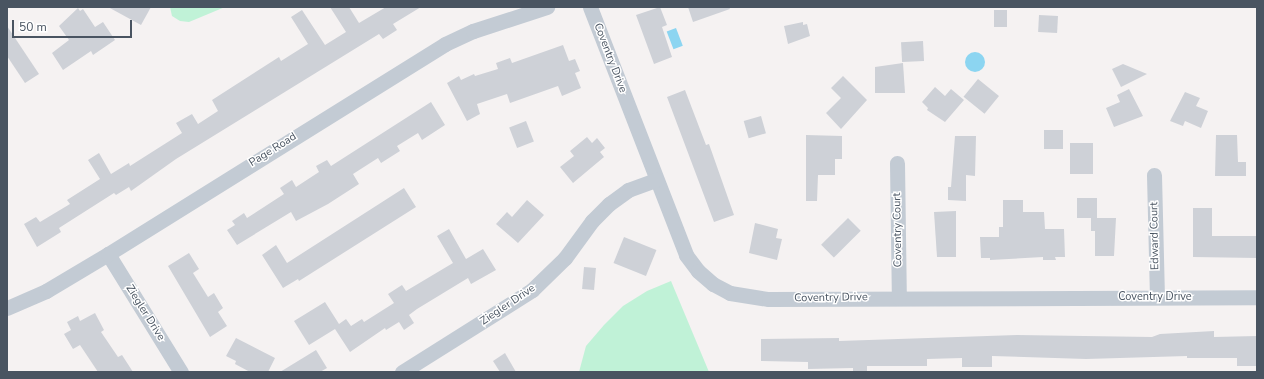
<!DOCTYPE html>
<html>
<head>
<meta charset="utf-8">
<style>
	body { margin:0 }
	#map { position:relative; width:1264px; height:379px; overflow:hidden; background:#f5f2f2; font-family:"Nunito Sans",sans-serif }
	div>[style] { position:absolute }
	.green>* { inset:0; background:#c0f2d7 }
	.water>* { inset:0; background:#8cd5f1; transform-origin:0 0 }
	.round { border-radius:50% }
	.building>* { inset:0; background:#ced1d7; transform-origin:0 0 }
	.minor>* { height:15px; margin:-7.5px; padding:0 7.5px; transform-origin:7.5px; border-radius:7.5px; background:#c3cbd4 }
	span { translate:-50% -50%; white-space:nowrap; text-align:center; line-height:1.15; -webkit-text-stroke:3px #fff; paint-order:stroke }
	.street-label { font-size:11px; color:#495461 }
	.frame { position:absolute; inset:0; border:8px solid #495461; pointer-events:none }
	.scale { position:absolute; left:12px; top:20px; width:120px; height:18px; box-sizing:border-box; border:2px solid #495461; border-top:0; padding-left:5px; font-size:12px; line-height:14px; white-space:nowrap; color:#495461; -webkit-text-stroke:3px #fff; paint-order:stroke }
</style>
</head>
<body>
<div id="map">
	<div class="green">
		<i style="clip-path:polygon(170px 7px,225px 7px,189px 22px,180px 21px,172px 16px)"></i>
		<i style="clip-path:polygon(671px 281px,709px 372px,579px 372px,586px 346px,604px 325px,623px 306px,647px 291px)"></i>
	</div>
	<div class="water">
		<i style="left:676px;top:28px;width:19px;height:10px;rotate:69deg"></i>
		<i class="round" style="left:965px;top:52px;width:20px;height:20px"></i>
	</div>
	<div class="building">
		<i style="clip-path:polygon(108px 7px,151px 7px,141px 25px)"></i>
		<i style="clip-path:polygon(330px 7px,349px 7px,359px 23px,386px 7px,421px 7px,393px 24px,397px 30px,383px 39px,379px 34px,176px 159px,131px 191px,129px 187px,116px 195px,114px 193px,59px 228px,61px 232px,37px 247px,24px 224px,36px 217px,40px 222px,70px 204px,67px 200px,100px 179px,88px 160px,99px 153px,111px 174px,129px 163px,130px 166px,182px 133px,176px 123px,192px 114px,198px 124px,218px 111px,212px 100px,279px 57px,281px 61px,308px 44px,291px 17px,302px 10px,325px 45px,346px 32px)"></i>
		<i style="clip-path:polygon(660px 7px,667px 25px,662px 27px,672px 57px,654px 64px,636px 15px)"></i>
		<i style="clip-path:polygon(688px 7px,729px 7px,730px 9px,693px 22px)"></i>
		<i style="clip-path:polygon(78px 8px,80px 11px,83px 9px,95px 27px,103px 22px,115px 40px,93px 55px,91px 51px,63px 70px,52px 53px,69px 40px,59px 26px)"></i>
		<i style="left:994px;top:10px;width:13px;height:17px"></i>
		<i style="left:1039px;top:15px;width:19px;height:17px;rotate:3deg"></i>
		<i style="clip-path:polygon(803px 22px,803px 25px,807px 24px,810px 36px,788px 44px,784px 26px)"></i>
		<i style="clip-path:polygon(7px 26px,39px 74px,25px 83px,7px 56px)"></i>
		<i style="left:923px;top:41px;width:20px;height:22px;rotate:87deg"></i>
		<i style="clip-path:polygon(563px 45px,569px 61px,575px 59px,580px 71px,575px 73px,581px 88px,562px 96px,558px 86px,510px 103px,507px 94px,477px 104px,480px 114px,467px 121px,447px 83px,459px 76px,461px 80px,474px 74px,475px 76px,498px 69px,496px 63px,510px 58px,512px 63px)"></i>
		<i style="clip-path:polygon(903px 63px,905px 93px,875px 93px,875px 67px)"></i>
		<i style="clip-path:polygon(1123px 64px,1147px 74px,1121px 87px,1112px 69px)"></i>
		<i style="clip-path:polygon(843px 76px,867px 100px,841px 129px,826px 113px,841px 98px,831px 88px)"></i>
		<i style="left:978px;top:79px;width:27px;height:23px;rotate:39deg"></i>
		<i style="clip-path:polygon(935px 87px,945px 96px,951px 89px,964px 100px,945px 122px,927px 110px,928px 108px,922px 102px)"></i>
		<i style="clip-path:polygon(1129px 89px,1143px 116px,1114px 127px,1106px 108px,1120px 102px,1117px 95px)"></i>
		<i style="clip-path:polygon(685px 90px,706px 145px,709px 144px,734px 215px,714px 222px,667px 97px)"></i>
		<i style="clip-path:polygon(1185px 92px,1200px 98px,1196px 106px,1208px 111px,1201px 128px,1185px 121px,1183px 126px,1170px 121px)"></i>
		<i style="clip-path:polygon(431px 102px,445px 125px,422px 140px,418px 133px,397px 146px,400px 151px,381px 163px,378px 158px,353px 174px,359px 184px,328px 204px,296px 221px,291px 212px,237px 245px,227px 230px,235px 225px,232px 221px,244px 213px,247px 218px,284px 194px,280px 188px,292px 180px,296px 187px,319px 172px,316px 166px,327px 160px,331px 166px)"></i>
		<i style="left:761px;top:116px;width:18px;height:18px;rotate:74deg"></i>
		<i style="left:526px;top:121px;width:22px;height:18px;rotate:69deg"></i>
		<i style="left:1044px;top:130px;width:19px;height:19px"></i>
		<i style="clip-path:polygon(806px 135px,842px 136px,842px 159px,835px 159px,835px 175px,818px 175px,817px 201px,806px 201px)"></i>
		<i style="clip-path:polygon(1216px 135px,1237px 135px,1238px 162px,1246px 162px,1246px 176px,1215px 176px)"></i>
		<i style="clip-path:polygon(955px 136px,976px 136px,975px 176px,966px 175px,966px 201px,948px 200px,948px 187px,951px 187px)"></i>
		<i style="clip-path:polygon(587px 137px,592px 143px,597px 138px,605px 148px,600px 152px,604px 157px,573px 183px,560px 167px,574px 156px,570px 151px)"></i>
		<i style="left:1070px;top:143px;width:23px;height:31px"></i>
		<i style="clip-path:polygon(404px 188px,416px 207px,299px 281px,298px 279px,283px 288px,262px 255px,276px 245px,287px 263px)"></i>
		<i style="left:1077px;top:198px;width:20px;height:20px"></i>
		<i style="clip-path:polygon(527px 200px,544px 215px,518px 243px,496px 224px,507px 212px,512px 217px)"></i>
		<i style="clip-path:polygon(1003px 200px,1023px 200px,1023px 212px,1044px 212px,1045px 229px,1064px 229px,1065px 257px,1055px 257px,1056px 260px,1043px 260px,1043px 257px,990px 260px,990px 258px,981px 258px,980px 237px,999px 237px,999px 227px,1003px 227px)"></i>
		<i style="clip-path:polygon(1193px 208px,1212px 208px,1212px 236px,1257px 236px,1257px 258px,1193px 257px)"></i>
		<i style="clip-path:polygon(956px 211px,956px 257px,937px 257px,934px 212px)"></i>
		<i style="left:848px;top:218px;width:18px;height:38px;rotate:45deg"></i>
		<i style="clip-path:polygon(1091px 218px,1116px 218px,1114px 256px,1095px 256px,1095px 231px,1091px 231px)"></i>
		<i style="clip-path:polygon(755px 223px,778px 229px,776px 238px,782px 239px,777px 260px,749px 253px)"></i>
		<i style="clip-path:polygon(449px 229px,466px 259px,483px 249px,496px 270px,471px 284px,468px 278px,417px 309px,409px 315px,414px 323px,404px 330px,399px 322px,386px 330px,385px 328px,350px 352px,335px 329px,309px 345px,294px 321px,325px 302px,339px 324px,346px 319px,351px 326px,362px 319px,364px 322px,394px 303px,388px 294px,402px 285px,406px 291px,453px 263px,437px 236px)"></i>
		<i style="left:624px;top:237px;width:35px;height:28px;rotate:22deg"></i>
		<i style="clip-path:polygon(189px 253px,199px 269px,193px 273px,208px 297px,214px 293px,223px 308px,218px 312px,227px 326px,210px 337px,168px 266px)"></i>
		<i style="left:584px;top:267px;width:12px;height:22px;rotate:5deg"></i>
		<i style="clip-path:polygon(95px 313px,104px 330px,101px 332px,118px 357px,122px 355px,133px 372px,98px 372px,80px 345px,73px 349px,64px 334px,71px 330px,67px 322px,78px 316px,80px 321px)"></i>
		<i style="clip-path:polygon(1214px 331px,1214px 337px,1257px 336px,1257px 366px,1237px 366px,1237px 358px,1187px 358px,1187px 356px,1086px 359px,992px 356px,992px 367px,962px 367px,962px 358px,927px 359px,927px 366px,867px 366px,867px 372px,853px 372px,853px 368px,808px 369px,808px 362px,761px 361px,761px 339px,839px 338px,839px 341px,1017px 335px,1152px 337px,1160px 334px)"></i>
		<i style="clip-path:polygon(236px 338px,275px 358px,268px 372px,250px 372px,235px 364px,236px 361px,226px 356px)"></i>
		<i style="clip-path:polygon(316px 350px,327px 368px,320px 372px,280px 372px)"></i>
		<i style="clip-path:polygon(505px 353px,516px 372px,500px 372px,493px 361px)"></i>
	</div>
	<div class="minor">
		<i style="left:590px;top:7px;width:266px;rotate:68.8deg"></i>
		<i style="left:686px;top:255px;width:20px;rotate:53deg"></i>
		<i style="left:698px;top:271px;width:20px;rotate:41deg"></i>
		<i style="left:713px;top:284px;width:19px;rotate:28deg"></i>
		<i style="left:730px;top:293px;width:39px;rotate:9deg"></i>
		<i style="left:769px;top:299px;width:488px;rotate:-0.2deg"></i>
		<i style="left:897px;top:163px;width:135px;rotate:89.2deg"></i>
		<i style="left:1154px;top:175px;width:122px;rotate:88.6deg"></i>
		<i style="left:108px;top:254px;width:139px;rotate:58.3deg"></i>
		<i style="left:7px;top:308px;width:43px;rotate:-23.6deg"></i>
		<i style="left:46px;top:291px;width:72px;rotate:-30.8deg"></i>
		<i style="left:108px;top:254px;width:397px;rotate:-31.9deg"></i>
		<i style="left:445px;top:44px;width:31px;rotate:-25deg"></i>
		<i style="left:473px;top:31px;width:78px;rotate:-18deg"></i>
		<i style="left:402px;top:372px;width:154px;rotate:-32.2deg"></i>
		<i style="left:532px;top:290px;width:46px;rotate:-44.1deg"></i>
		<i style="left:565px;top:258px;width:46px;rotate:-53.9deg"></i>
		<i style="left:592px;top:221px;width:24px;rotate:-45deg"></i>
		<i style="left:609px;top:204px;width:24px;rotate:-36deg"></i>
		<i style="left:628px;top:190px;width:30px;rotate:-20deg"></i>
	</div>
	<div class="street-label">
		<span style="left:610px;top:58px;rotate:69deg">Coventry Drive</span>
		<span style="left:273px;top:150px;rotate:-32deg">Page Road</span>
		<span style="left:898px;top:230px;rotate:-91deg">Coventry Court</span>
		<span style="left:1155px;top:236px;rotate:-91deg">Edward Court</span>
		<span style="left:1155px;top:297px">Coventry Drive</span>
		<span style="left:831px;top:298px;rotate:-1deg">Coventry Drive</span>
		<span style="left:508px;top:305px;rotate:-34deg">Ziegler Drive</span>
		<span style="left:145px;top:313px;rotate:58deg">Ziegler Drive</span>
	</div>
	<div class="frame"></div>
	<div class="scale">50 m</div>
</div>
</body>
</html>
